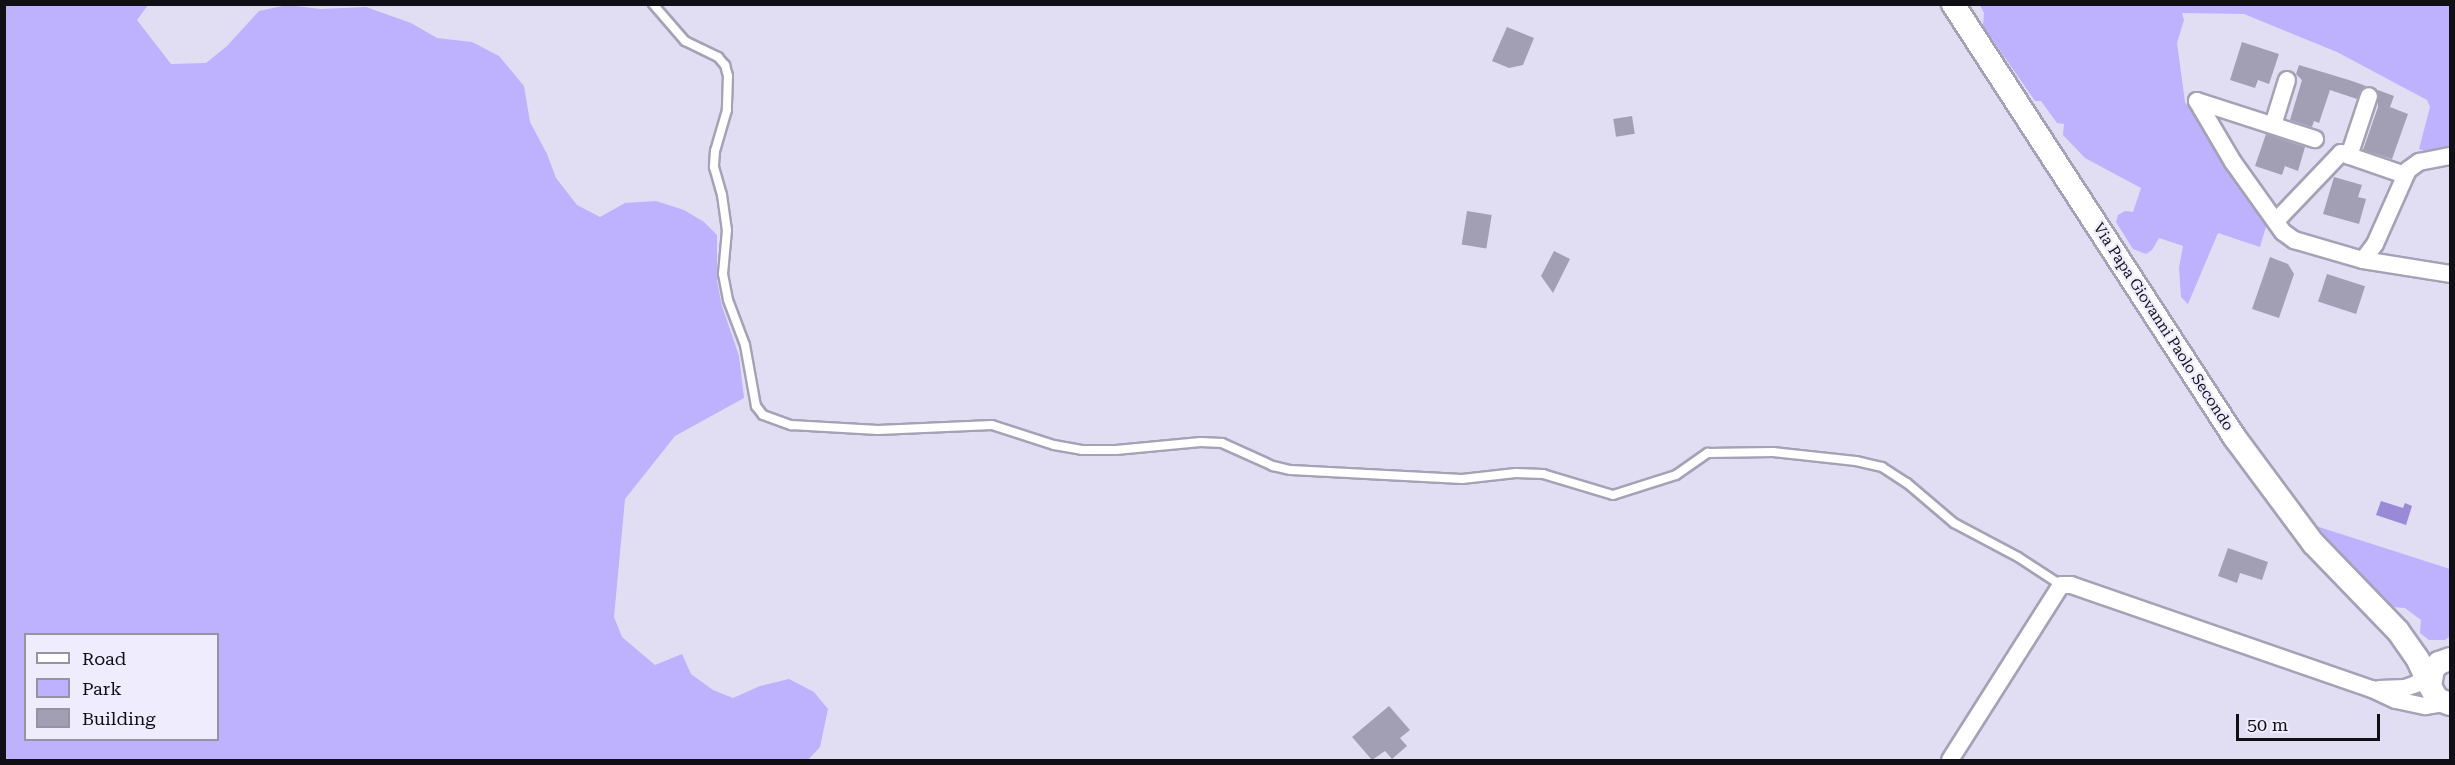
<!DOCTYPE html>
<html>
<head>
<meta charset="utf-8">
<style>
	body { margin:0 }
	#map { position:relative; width:2455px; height:765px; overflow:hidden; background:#e1def4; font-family:"Roboto Serif",serif }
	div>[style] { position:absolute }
	.green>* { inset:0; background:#beb1fd }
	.water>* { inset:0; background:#988ad6 }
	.building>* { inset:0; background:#a29fb4; transform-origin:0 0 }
	.roads { filter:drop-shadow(2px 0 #a5a2b6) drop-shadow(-2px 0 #a5a2b6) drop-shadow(0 2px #a5a2b6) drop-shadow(0 -2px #a5a2b6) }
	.service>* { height:8px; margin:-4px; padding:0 4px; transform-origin:4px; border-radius:4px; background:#fff }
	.minor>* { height:16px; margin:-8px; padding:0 8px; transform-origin:8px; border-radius:8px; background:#fff }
	.secondary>* { height:22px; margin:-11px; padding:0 11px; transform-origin:11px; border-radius:11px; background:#fff }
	span { translate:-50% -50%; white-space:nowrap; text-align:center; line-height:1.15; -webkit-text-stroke:4.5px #efecfe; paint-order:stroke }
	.street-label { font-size:15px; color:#100f16 }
	.frame { position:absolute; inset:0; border:6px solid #100f16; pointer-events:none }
	.legend { position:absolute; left:24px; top:633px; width:195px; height:108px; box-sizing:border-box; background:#efecfe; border:2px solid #9694a1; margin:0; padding:8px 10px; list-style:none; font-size:18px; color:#100f16 }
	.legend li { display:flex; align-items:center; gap:12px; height:30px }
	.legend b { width:30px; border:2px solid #9694a1 }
	.scale { position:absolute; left:2236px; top:714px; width:144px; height:27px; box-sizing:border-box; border:3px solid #100f16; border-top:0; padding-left:8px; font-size:18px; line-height:21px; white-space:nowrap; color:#100f16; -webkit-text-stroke:4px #efecfe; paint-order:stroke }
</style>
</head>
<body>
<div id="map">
	<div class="green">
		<i style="clip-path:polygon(evenodd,4px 5px,148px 5px,137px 20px,171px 64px,206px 63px,227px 46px,259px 11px,287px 5px,321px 9px,366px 7px,411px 23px,437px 38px,472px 42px,499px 56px,524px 86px,530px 122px,547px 154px,556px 178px,577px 205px,600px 217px,625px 203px,656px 201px,684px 210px,704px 222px,717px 235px,717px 281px,722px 306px,739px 356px,744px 398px,675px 436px,625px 499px,614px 617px,622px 637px,655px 665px,682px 654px,691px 674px,713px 690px,733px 698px,760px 686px,789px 679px,814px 692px,828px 709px,820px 747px,808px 760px,5px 760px,4px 5px,26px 634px,218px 634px,218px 740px,26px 740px,26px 634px)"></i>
		<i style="clip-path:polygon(1980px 5px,2450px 5px,2450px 150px,2435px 155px,2419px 149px,2430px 107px,2427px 100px,2337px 52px,2244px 14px,2182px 13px,2184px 20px,2177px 43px,2185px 102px,2267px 223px,2260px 247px,2218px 233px,2188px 304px,2181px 297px,2179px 268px,2183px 246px,2159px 238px,2152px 250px,2146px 254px,2133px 249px,2116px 222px,2118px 215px,2125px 211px,2133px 212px,2141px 188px,2085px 158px,2063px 135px,2064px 124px,2057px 123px,2041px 101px,2035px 101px,1983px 26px,1984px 13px)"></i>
		<i style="clip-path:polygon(2316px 526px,2450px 569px,2450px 636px,2445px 640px,2429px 640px,2420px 633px,2421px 620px,2405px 608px,2392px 607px)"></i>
	</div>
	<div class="water">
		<i style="clip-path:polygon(2381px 501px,2403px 508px,2405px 503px,2412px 506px,2406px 525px,2376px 515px)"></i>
	</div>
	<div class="building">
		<i style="clip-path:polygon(1507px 27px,1534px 38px,1523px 65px,1509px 68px,1492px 61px)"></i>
		<i style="clip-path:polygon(2242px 42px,2279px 54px,2269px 84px,2258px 80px,2255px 88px,2230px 80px)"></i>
		<i style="clip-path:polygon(2299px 65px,2349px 80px,2366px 86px,2362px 89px,2357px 99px,2330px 90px,2319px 123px,2314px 121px,2312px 127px,2290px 120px,2302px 80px,2296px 74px)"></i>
		<i style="clip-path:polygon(2378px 90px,2394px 96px,2390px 107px,2408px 114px,2392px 159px,2363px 150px,2378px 107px)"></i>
		<i style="left:1632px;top:116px;width:18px;height:19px;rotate:81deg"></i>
		<i style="clip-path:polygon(2266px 134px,2305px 147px,2298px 171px,2285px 166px,2282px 175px,2255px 166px)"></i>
		<i style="clip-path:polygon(2334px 177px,2362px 185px,2358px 197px,2366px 199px,2359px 224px,2323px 214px)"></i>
		<i style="left:1467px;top:211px;width:25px;height:34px;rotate:9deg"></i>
		<i style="clip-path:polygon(1554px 251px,1570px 259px,1553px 293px,1541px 276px)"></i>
		<i style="clip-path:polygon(2270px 257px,2288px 264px,2294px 274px,2279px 318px,2252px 309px)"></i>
		<i style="left:2327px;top:274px;width:40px;height:29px;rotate:18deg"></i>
		<i style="clip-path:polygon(2228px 548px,2268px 562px,2262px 580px,2240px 573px,2237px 583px,2218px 576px)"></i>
		<i style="clip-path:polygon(1389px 706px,1410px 730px,1400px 738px,1407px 746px,1392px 759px,1385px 751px,1372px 760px,1352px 737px)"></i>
	</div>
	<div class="roads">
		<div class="service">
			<i style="left:653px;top:4px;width:49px;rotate:49.1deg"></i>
			<i style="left:685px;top:41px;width:37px;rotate:26deg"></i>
			<i style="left:718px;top:57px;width:11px;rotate:49deg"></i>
			<i style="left:725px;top:65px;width:11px;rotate:75deg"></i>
			<i style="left:728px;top:76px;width:34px;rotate:92deg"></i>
			<i style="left:727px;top:110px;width:43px;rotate:106.3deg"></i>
			<i style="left:715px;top:151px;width:16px;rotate:94deg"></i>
			<i style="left:714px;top:167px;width:29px;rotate:74deg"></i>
			<i style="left:722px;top:195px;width:35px;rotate:82deg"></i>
			<i style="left:727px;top:230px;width:44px;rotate:95.2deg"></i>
			<i style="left:723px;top:274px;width:26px;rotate:79deg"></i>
			<i style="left:728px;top:300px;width:48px;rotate:69.3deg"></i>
			<i style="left:745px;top:345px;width:62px;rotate:79.8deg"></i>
			<i style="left:756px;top:406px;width:11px;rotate:52deg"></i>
			<i style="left:763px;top:415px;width:30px;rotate:20deg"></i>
			<i style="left:791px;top:425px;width:87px;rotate:3.3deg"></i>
			<i style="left:878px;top:430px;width:114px;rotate:-2.5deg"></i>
			<i style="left:992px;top:425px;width:65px;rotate:17.9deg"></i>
			<i style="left:1054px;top:445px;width:28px;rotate:10deg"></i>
			<i style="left:1082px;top:450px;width:34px"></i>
			<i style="left:1116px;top:450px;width:85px;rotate:-5.4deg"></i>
			<i style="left:1201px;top:442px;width:21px;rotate:3deg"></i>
			<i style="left:1222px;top:443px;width:56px;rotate:24.3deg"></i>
			<i style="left:1273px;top:466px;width:18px;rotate:13deg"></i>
			<i style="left:1291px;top:470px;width:171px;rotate:3deg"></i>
			<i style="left:1462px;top:479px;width:54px;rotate:-6.3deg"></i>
			<i style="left:1516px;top:473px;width:27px;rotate:2deg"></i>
			<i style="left:1543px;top:474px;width:73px;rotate:16.7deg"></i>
			<i style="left:1613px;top:495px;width:66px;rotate:-17.6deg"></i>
			<i style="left:1676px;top:475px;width:39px;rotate:-35deg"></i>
			<i style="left:1708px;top:453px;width:65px;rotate:-0.9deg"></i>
			<i style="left:1773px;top:452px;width:83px;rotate:6.2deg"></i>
			<i style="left:1856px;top:461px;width:27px;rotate:13deg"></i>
			<i style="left:1882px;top:467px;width:30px;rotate:33deg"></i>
			<i style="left:1907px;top:483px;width:62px;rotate:40.4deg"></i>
			<i style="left:1954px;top:523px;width:72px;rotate:28deg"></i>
			<i style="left:2018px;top:557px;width:51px;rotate:33.1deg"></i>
		</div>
		<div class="minor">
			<i style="left:2197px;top:101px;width:71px;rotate:59.5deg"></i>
			<i style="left:2233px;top:162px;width:86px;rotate:54.5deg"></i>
			<i style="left:2283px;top:232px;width:14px;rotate:36deg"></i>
			<i style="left:2294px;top:240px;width:72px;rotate:16.2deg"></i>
			<i style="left:2363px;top:260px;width:88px;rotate:9.1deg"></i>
			<i style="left:2197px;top:101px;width:124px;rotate:17.9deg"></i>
			<i style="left:2273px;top:125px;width:47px;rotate:-72.7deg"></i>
			<i style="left:2349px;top:156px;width:63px;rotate:-71.6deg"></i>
			<i style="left:2276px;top:221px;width:94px;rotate:-46.3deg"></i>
			<i style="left:2341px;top:153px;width:68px;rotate:19deg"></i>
			<i style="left:2363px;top:260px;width:20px;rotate:-53deg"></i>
			<i style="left:2375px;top:244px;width:81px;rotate:-66deg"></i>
			<i style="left:2408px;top:170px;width:14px;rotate:-36deg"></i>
			<i style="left:2419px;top:162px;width:32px;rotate:-11deg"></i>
			<i style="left:2379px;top:689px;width:26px;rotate:-2deg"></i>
			<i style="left:2405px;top:688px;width:12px;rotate:-20deg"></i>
			<i style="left:2416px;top:684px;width:23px;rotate:-41deg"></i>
			<i style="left:1950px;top:760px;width:207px;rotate:-57.6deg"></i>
			<i style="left:2061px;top:585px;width:10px"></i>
			<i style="left:2071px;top:585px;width:318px;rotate:19.1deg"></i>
			<i style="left:2372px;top:689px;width:26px;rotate:25deg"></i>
			<i style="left:2396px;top:700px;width:30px;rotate:12deg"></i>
			<i style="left:2425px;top:706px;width:19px;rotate:-9deg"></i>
		</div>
		<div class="secondary">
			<i style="left:1953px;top:4px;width:518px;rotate:56.99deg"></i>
			<i style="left:2235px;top:438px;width:131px;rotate:53.4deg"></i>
			<i style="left:2313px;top:543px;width:122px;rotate:46deg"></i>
			<i style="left:2398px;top:631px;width:35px;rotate:55deg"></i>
			<i style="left:2418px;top:660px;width:29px;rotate:65deg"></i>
			<i style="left:2450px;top:659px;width:12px;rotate:160deg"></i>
			<i style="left:2439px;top:663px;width:8px;rotate:135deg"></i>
			<i style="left:2433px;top:669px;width:17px;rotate:100deg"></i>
			<i style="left:2430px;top:686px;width:15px;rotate:62deg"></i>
			<i style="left:2437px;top:699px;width:14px;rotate:21deg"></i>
		</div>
	</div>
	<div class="street-label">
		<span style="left:2163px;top:327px;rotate:57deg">Via Papa Giovanni Paolo Secondo</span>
	</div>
	<div class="frame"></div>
	<ul class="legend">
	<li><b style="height:8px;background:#fff"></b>Road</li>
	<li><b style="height:16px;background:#beb1fd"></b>Park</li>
	<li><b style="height:16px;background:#a29fb4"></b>Building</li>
	</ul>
	<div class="scale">50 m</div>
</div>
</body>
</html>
